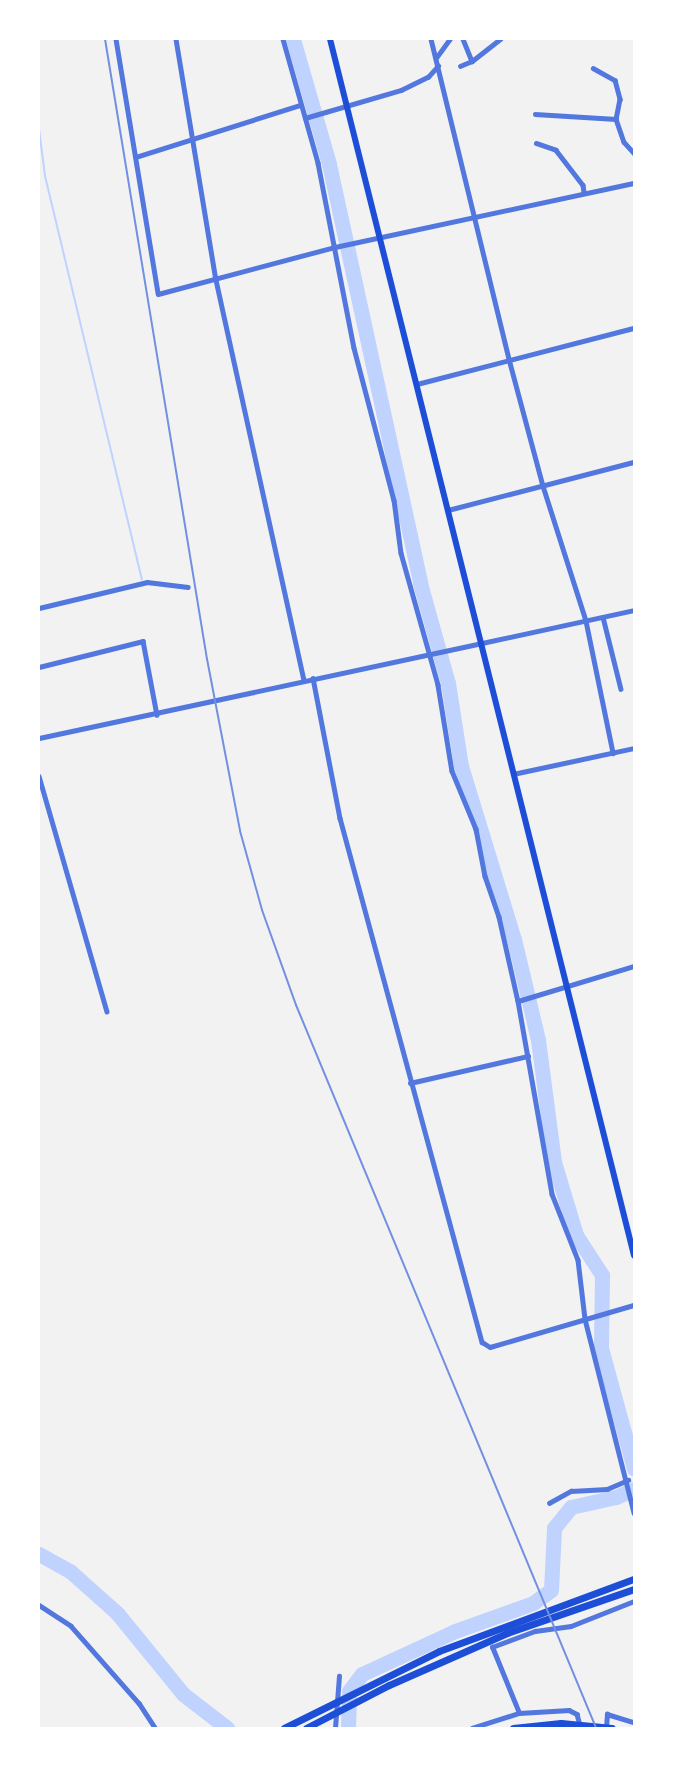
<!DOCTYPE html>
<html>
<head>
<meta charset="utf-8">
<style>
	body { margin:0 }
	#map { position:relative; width:673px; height:1767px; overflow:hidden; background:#f2f2f2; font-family:Figtree,sans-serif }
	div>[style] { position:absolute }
	.stream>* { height:2px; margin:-1px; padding:0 1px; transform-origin:1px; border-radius:1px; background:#bfd3fe }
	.river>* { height:15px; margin:-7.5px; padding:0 7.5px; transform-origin:7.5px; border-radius:7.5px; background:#bfd3fe }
	.minor>* { height:4.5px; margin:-2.25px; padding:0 2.25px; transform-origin:2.25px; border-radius:2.25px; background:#5277de }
	.tertiary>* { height:5px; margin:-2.5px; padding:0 2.5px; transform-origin:2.5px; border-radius:2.5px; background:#5277de }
	.secondary>* { height:6px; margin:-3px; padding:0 3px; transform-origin:3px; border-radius:3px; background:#1d4ed8 }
	.primary>* { height:7px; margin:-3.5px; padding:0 3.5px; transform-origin:3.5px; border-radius:3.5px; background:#1d4ed8 }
	.rail>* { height:2px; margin:-1px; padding:0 1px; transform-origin:1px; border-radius:1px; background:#7290e2 }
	span { translate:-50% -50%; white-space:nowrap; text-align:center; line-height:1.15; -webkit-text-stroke:6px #fff; paint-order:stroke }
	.frame { position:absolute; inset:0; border:40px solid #fff; pointer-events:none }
</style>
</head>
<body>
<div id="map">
	<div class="stream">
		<i style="left:39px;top:129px;width:47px;rotate:82.7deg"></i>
		<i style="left:45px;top:176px;width:415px;rotate:76.5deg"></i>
	</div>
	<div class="river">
		<i style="left:293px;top:39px;width:130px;rotate:73.9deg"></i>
		<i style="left:329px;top:164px;width:429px;rotate:77.7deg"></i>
		<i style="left:420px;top:583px;width:104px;rotate:74.4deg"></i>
		<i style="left:448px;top:683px;width:84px;rotate:81.1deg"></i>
		<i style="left:461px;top:766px;width:181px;rotate:73deg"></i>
		<i style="left:514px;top:939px;width:104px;rotate:76.6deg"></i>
		<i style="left:538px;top:1040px;width:123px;rotate:82.5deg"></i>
		<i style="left:554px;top:1162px;width:76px;rotate:73.2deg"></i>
		<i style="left:576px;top:1235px;width:48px;rotate:57deg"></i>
		<i style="left:602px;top:1275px;width:73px;rotate:90.8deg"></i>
		<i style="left:601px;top:1348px;width:125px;rotate:74.7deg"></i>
		<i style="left:39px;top:1554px;width:37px;rotate:29deg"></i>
		<i style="left:71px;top:1572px;width:62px;rotate:41.7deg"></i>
		<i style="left:117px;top:1613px;width:104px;rotate:50.8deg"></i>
		<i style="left:183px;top:1694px;width:56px;rotate:37.7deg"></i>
		<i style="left:348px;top:1728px;width:37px;rotate:-88deg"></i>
		<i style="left:349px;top:1691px;width:21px;rotate:-53deg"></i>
		<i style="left:362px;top:1674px;width:102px;rotate:-24.8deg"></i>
		<i style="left:455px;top:1631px;width:83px;rotate:-19.7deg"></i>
		<i style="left:533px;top:1603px;width:22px;rotate:-36deg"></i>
		<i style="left:551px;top:1590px;width:62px;rotate:-87.2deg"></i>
		<i style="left:554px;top:1528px;width:27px;rotate:-51deg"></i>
		<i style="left:571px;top:1507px;width:46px;rotate:-12.5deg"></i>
		<i style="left:616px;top:1497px;width:20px;rotate:-24deg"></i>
	</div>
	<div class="minor">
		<i style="left:116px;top:39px;width:258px;rotate:80.6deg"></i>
		<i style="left:158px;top:294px;width:183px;rotate:-14.9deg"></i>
		<i style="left:335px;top:247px;width:306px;rotate:-12.1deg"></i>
		<i style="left:176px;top:39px;width:244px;rotate:80.6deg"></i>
		<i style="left:216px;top:280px;width:409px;rotate:77.6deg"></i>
		<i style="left:283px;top:39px;width:129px;rotate:74.2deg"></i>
		<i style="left:318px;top:163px;width:188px;rotate:79deg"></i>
		<i style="left:354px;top:348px;width:157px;rotate:75.3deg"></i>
		<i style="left:394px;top:500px;width:53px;rotate:82.5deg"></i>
		<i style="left:401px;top:553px;width:137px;rotate:74.3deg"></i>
		<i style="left:438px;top:685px;width:87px;rotate:80.8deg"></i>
		<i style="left:452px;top:771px;width:63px;rotate:67.5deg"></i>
		<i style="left:476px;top:829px;width:48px;rotate:79.2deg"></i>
		<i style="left:485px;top:876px;width:43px;rotate:71.1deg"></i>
		<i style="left:499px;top:917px;width:86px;rotate:77.3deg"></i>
		<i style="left:518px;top:1001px;width:196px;rotate:80deg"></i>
		<i style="left:552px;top:1194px;width:71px;rotate:68.5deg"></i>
		<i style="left:578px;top:1260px;width:59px;rotate:83.2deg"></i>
		<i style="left:585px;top:1319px;width:200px;rotate:75.8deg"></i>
		<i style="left:431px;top:39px;width:329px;rotate:76.3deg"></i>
		<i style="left:509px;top:359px;width:131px;rotate:75deg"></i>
		<i style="left:543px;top:486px;width:142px;rotate:72.3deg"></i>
		<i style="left:586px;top:621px;width:135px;rotate:78.4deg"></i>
		<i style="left:463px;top:39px;width:24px;rotate:68deg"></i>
		<i style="left:472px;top:61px;width:36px;rotate:-38deg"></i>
		<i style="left:436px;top:58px;width:24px;rotate:-54deg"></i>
		<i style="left:460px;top:66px;width:13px;rotate:-23deg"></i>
		<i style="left:593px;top:68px;width:25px;rotate:29deg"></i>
		<i style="left:615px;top:80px;width:20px;rotate:75deg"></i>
		<i style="left:620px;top:99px;width:20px;rotate:101deg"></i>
		<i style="left:616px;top:119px;width:24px;rotate:71deg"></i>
		<i style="left:624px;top:142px;width:15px;rotate:48deg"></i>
		<i style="left:535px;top:114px;width:81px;rotate:3.5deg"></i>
		<i style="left:305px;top:118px;width:100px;rotate:-16.3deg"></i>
		<i style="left:401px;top:90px;width:30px;rotate:-26deg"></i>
		<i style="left:428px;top:77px;width:15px;rotate:-48deg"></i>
		<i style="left:536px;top:143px;width:21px;rotate:19deg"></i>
		<i style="left:556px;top:150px;width:44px;rotate:52.4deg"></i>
		<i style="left:583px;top:185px;width:7px;rotate:82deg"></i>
		<i style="left:136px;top:157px;width:172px;rotate:-17.6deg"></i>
		<i style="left:417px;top:384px;width:224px;rotate:-14.5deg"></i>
		<i style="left:448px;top:510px;width:192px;rotate:-14.5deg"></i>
		<i style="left:39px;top:608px;width:111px;rotate:-13.5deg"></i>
		<i style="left:147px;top:582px;width:41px;rotate:7deg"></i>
		<i style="left:603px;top:617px;width:74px;rotate:76deg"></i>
		<i style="left:482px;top:643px;width:156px;rotate:-12.2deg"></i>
		<i style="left:39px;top:667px;width:107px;rotate:-14deg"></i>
		<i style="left:143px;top:641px;width:75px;rotate:79.3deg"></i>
		<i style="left:313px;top:678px;width:143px;rotate:79.1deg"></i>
		<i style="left:340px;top:818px;width:543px;rotate:74.84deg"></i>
		<i style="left:482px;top:1342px;width:9px;rotate:32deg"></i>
		<i style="left:490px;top:1347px;width:150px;rotate:-16.3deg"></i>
		<i style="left:513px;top:774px;width:124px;rotate:-12.1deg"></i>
		<i style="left:39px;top:776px;width:245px;rotate:73.9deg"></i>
		<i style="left:518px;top:1001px;width:121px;rotate:-16.8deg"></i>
		<i style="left:410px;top:1083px;width:121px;rotate:-12.9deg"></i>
		<i style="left:549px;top:1503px;width:25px;rotate:-29deg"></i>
		<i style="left:571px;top:1491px;width:36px;rotate:-3deg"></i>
		<i style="left:607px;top:1489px;width:23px;rotate:-23deg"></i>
		<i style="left:39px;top:1605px;width:38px;rotate:33deg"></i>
		<i style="left:71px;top:1626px;width:103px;rotate:48.6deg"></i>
		<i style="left:139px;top:1703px;width:30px;rotate:57deg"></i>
		<i style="left:519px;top:1713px;width:71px;rotate:-112.2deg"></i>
		<i style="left:492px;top:1647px;width:46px;rotate:-20.4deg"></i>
		<i style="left:535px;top:1631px;width:36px;rotate:-8deg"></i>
		<i style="left:571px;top:1626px;width:68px;rotate:-21.6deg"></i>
		<i style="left:335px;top:1728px;width:52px;rotate:-85.6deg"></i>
		<i style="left:472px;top:1728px;width:49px;rotate:-17.7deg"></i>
		<i style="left:519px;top:1713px;width:50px;rotate:-3.4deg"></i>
		<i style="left:569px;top:1710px;width:9px;rotate:27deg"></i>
		<i style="left:577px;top:1714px;width:11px;rotate:75deg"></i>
		<i style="left:606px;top:1728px;width:14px;rotate:-86deg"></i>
		<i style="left:607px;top:1714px;width:28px;rotate:17deg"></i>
	</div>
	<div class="tertiary">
		<i style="left:39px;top:738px;width:453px;rotate:-12.1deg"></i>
	</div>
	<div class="secondary">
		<i style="left:330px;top:39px;width:1254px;rotate:75.97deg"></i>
	</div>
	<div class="primary">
		<i style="left:284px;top:1728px;width:173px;rotate:-26.4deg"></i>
		<i style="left:439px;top:1651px;width:208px;rotate:-20.3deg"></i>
		<i style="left:306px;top:1728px;width:93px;rotate:-27.4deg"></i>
		<i style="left:389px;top:1685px;width:129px;rotate:-23.8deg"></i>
		<i style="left:507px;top:1633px;width:134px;rotate:-19.1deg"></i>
		<i style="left:513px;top:1728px;width:48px;rotate:-5.9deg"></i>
		<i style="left:561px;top:1723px;width:51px;rotate:5.6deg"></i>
	</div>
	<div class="rail">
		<i style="left:105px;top:39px;width:628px;rotate:80.66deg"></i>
		<i style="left:207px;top:659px;width:175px;rotate:79.1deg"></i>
		<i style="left:240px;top:831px;width:82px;rotate:74.4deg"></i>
		<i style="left:262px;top:910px;width:101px;rotate:70.3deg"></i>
		<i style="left:296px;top:1005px;width:783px;rotate:67.46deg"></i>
	</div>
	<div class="frame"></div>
</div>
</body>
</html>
